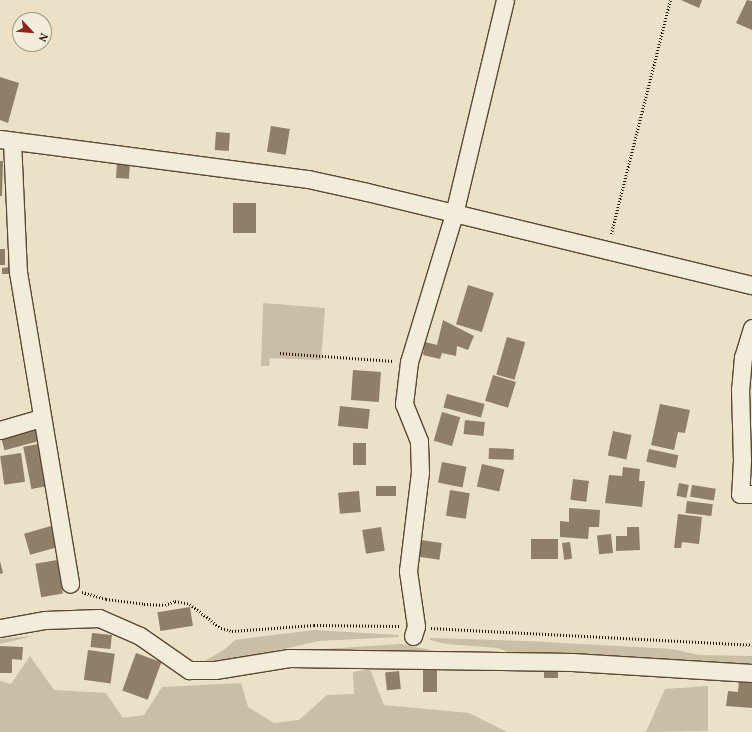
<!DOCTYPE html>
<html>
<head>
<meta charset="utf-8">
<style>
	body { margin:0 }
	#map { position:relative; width:752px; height:732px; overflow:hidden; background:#ebe1c6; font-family:Vollkorn,serif }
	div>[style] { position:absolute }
	.green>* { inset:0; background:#cabea5 }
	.building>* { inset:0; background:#8f7f68; transform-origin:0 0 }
	.path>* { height:2.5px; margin-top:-1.25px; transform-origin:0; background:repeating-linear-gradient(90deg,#2b1403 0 1px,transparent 0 3px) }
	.roads { filter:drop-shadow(1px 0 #5b4734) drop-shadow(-1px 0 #5b4734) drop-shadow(0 1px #5b4734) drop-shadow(0 -1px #5b4734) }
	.street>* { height:17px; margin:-8.5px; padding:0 8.5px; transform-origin:8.5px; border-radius:8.5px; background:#f2ecda }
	span { translate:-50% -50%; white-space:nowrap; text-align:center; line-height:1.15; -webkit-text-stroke:3px #f2ecda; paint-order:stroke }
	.north { position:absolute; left:12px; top:12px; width:40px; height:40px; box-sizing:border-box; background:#f2ecda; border:1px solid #a29684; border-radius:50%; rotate:116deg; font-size:11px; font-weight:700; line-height:16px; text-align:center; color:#2b1403 }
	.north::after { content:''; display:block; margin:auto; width:14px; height:18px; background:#8f2418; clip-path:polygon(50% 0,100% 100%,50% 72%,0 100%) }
</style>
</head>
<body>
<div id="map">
	<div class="green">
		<i style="clip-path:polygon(263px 303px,325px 308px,321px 360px,270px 358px,269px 366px,261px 366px)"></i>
		<i style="clip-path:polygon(314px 630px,399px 635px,398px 637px,319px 641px,270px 652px,215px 663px,203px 662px,225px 649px,235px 640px)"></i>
		<i style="clip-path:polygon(33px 636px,0 644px,0 639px)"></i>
		<i style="clip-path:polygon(431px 638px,526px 641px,672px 649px,699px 655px,752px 656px,752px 666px,513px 654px,498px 648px,446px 644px,430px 640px,429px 639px)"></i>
		<i style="clip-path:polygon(401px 644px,440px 652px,310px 650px)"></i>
		<i style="clip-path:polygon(30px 656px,54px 690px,106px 693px,123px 718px,144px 715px,162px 687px,241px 683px,248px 707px,274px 723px,299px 720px,327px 695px,354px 694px,353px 672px,370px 669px,384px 705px,469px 713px,507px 732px,0 732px,0 681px,11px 684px)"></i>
		<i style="clip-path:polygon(708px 686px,708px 731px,646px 732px,665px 689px)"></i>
	</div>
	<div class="building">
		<i style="clip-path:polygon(681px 0,702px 0,699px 8px)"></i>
		<i style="clip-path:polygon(747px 0,752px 1px,752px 30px,736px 23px)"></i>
		<i style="clip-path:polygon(0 77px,19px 83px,8px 123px,0 120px)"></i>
		<i style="left:271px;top:126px;width:19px;height:26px;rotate:9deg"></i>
		<i style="left:216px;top:132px;width:14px;height:18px;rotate:4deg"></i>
		<i style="clip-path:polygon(0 161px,3px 161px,2px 196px,0 196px)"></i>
		<i style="left:117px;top:163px;width:13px;height:15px;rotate:4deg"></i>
		<i style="left:256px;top:203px;width:30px;height:23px;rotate:90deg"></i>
		<i style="left:0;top:249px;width:5px;height:16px"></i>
		<i style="clip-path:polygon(10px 267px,10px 274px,2px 274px,2px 268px)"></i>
		<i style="left:468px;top:285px;width:27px;height:41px;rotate:17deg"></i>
		<i style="clip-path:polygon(443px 320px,474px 336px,468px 350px,457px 346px,456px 356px,442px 353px,440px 359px,423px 355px,425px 342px,437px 345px)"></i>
		<i style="left:507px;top:337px;width:19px;height:39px;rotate:16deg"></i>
		<i style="left:353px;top:370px;width:28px;height:30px;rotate:4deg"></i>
		<i style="left:493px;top:375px;width:24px;height:27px;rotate:17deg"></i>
		<i style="left:447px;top:394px;width:39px;height:14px;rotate:15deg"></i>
		<i style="clip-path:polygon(660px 404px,690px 410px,685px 433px,678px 432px,674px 450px,651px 445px)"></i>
		<i style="left:340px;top:406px;width:30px;height:20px;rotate:6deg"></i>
		<i style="left:442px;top:412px;width:19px;height:30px;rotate:16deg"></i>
		<i style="left:465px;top:420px;width:20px;height:14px;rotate:6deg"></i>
		<i style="left:37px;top:425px;width:16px;height:38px;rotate:75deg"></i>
		<i style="left:613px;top:431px;width:19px;height:25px;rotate:12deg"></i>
		<i style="left:353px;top:443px;width:13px;height:22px"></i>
		<i style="left:38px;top:444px;width:43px;height:15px;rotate:79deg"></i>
		<i style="left:489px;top:448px;width:25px;height:11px;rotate:2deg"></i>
		<i style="left:649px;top:449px;width:30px;height:13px;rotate:12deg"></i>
		<i style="left:21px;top:453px;width:29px;height:21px;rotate:82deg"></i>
		<i style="left:442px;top:462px;width:25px;height:21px;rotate:11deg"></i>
		<i style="left:482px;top:464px;width:23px;height:23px;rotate:13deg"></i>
		<i style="clip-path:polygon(623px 467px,640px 469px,639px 481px,645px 481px,642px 507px,605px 503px,609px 475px,622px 476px)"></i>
		<i style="left:573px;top:479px;width:16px;height:21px;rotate:7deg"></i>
		<i style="left:679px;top:483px;width:10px;height:13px;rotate:11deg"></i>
		<i style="left:692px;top:485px;width:24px;height:12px;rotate:9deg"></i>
		<i style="left:396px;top:486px;width:10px;height:20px;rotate:90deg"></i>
		<i style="left:450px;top:490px;width:20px;height:26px;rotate:9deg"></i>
		<i style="left:359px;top:491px;width:21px;height:21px;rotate:85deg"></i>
		<i style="left:687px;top:501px;width:26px;height:12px;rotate:7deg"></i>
		<i style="clip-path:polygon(569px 508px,600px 510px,599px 527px,589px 527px,588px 539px,560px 537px,560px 521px,569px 522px)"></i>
		<i style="clip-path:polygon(678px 514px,702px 517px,699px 544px,682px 542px,681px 548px,674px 548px)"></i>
		<i style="left:51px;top:526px;width:22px;height:28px;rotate:74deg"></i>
		<i style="left:381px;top:527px;width:24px;height:19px;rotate:81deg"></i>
		<i style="clip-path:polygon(627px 527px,639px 527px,640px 550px,616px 551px,616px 536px,627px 536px)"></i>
		<i style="left:611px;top:534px;width:19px;height:14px;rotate:84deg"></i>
		<i style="left:531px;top:539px;width:27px;height:20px"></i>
		<i style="left:421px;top:540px;width:21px;height:17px;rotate:8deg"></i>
		<i style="left:570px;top:542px;width:17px;height:8px;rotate:83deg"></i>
		<i style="left:57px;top:560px;width:34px;height:22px;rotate:80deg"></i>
		<i style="clip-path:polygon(0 561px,3px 573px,0 574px)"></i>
		<i style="left:190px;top:607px;width:19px;height:33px;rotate:81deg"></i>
		<i style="left:92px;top:633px;width:20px;height:14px;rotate:6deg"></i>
		<i style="clip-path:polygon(0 646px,23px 647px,22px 660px,12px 659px,12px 673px,0 673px)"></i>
		<i style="left:88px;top:650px;width:27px;height:30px;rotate:8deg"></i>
		<i style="left:136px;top:653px;width:27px;height:40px;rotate:20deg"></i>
		<i style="left:423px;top:668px;width:14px;height:24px"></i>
		<i style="left:558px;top:668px;width:10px;height:14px;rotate:90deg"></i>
		<i style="left:399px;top:671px;width:18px;height:14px;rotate:84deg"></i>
		<i style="clip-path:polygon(739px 681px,752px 682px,752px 708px,726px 706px,728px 691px,738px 692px)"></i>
	</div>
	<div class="path">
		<i style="left:611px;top:234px;width:241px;rotate:-75.8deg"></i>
		<i style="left:280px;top:353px;width:114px;rotate:4deg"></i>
		<i style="left:82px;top:592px;width:25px;rotate:16deg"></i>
		<i style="left:106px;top:599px;width:38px;rotate:7deg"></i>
		<i style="left:144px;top:604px;width:21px;rotate:3deg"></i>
		<i style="left:165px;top:605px;width:11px;rotate:-22deg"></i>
		<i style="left:175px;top:601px;width:15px;rotate:11deg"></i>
		<i style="left:190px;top:604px;width:39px;rotate:38deg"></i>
		<i style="left:221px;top:628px;width:11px;rotate:15deg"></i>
		<i style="left:232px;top:631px;width:82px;rotate:-4.2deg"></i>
		<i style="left:314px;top:625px;width:86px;rotate:0.7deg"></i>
		<i style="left:431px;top:628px;width:321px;rotate:3deg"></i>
	</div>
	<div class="roads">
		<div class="street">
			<i style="left:0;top:139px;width:311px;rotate:7.4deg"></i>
			<i style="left:308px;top:179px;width:60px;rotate:12.4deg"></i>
			<i style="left:367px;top:192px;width:396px;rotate:13.6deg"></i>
			<i style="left:12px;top:141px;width:131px;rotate:87.4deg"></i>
			<i style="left:18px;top:272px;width:316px;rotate:80.5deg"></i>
			<i style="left:752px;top:328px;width:30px;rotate:107deg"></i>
			<i style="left:743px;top:357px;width:32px;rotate:95deg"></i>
			<i style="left:740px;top:389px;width:71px;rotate:88.4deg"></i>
			<i style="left:742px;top:460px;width:34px;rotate:93deg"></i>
			<i style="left:740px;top:494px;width:12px"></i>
			<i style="left:0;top:430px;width:43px;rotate:-16.3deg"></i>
			<i style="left:0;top:628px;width:46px;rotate:-10.1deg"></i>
			<i style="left:45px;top:620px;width:54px;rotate:-2.1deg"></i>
			<i style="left:99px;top:618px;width:45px;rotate:23.7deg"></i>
			<i style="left:140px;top:636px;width:60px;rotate:34.8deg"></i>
			<i style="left:189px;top:670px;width:26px"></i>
			<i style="left:215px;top:670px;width:75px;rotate:-9.2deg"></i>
			<i style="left:289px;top:658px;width:283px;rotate:0.8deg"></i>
			<i style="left:572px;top:662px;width:180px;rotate:3.5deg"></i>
			<i style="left:413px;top:636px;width:10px;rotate:-73deg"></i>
			<i style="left:416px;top:626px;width:56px;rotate:-98.3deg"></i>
			<i style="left:408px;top:571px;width:100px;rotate:-83.1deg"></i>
			<i style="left:420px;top:472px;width:31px;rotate:-92deg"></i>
			<i style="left:419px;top:441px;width:40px;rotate:-112deg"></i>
			<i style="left:404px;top:404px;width:42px;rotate:-83.2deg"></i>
			<i style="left:409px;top:362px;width:155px;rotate:-73.1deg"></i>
			<i style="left:454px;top:214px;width:220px;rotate:-76.6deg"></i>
		</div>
	</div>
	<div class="north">N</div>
</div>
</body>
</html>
